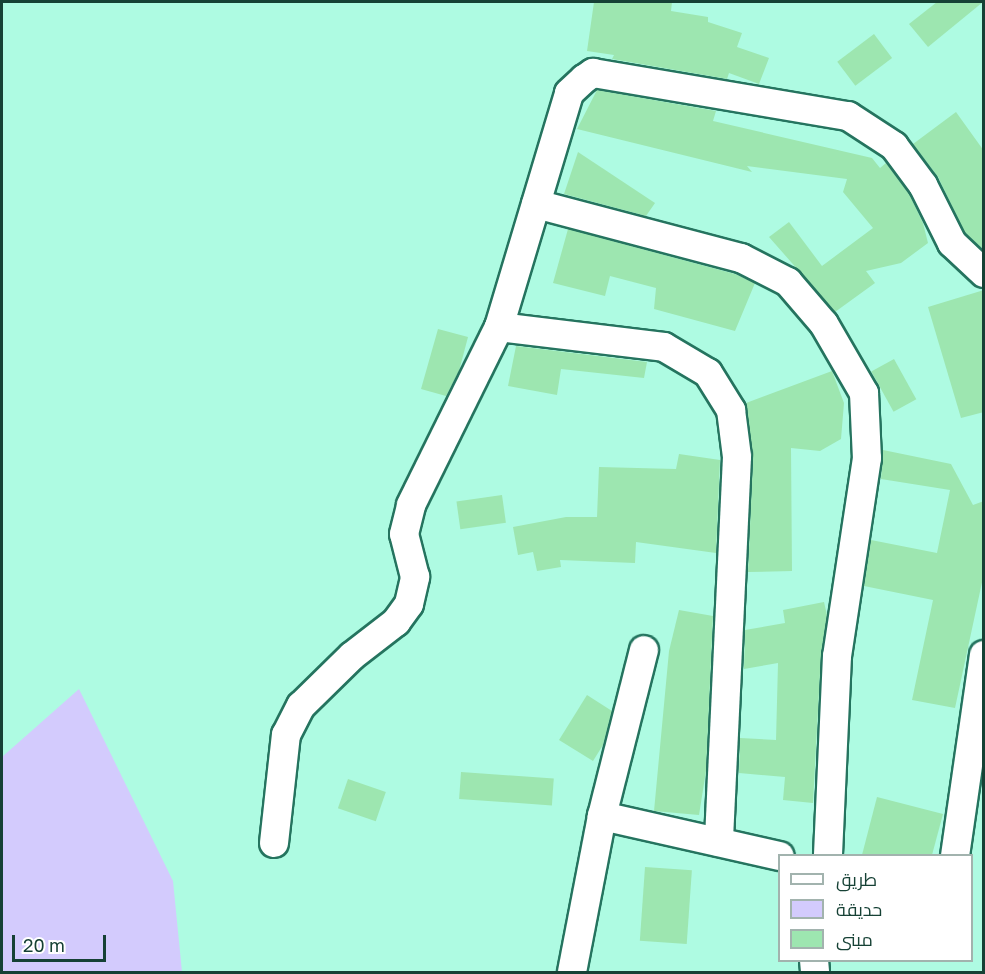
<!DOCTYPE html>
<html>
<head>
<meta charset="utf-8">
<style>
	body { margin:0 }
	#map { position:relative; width:985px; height:974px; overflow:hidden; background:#aefbe2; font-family:"Golos Text",Cairo,sans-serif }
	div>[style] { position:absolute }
	.green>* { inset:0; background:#d3cbfd }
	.building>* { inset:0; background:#9de6b0; transform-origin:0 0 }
	.roads { filter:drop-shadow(2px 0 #25745f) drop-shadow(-2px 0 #25745f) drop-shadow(0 2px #25745f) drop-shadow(0 -2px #25745f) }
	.minor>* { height:28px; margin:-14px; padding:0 14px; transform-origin:14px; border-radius:14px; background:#fff }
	span { translate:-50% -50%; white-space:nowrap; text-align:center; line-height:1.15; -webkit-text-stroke:6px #fff; paint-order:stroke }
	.frame { position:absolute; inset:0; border:3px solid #164135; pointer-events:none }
	.legend { position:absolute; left:778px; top:854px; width:195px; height:108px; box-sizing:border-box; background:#fff; border:2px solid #a2b3ae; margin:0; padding:8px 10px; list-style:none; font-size:18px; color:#164135 }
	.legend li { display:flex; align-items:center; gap:12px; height:30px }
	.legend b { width:30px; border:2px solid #a2b3ae }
	.scale { position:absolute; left:12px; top:935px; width:94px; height:27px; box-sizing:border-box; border:3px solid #164135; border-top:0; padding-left:8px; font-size:18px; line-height:21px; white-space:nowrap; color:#164135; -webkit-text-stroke:4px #fff; paint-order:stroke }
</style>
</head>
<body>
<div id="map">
	<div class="green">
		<i style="clip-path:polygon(79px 689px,173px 881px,182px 972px,2px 972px,2px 757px)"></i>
	</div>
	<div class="building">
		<i style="clip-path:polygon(594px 2px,672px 2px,671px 11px,708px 17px,708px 22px,742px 33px,737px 47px,769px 58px,759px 84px,729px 73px,727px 79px,612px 59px,614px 55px,587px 51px)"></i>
		<i style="clip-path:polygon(937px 2px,983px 2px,928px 47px,909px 24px)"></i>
		<i style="left:874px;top:34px;width:30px;height:46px;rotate:53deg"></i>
		<i style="clip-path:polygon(597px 90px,716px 111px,713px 121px,872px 158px,880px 168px,886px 163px,909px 194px,923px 223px,928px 243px,901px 263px,866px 271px,875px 283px,835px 312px,769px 237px,789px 222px,822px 266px,873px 228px,843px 192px,847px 179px,747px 166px,752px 172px,577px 129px)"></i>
		<i style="clip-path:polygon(956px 112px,984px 151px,984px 250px,965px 233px,938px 177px,913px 144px)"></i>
		<i style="clip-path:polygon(578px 152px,655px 203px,646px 216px,564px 194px)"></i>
		<i style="clip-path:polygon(568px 229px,735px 274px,755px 283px,735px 331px,654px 309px,656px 288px,610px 276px,605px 296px,553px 283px)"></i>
		<i style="clip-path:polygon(984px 290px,984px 412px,961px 418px,928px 307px)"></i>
		<i style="clip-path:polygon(438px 329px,468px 337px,459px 371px,446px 396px,421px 389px)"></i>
		<i style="clip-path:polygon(516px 346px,647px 362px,644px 378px,561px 369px,557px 395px,508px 386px)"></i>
		<i style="left:894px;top:359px;width:46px;height:26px;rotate:61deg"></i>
		<i style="clip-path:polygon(832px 371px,844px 403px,841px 439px,820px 451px,791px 448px,792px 571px,748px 572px,753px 458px,746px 403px)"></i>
		<i style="clip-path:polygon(883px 450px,951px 464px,973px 505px,984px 501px,984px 573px,955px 708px,912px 700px,933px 600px,864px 586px,871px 540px,937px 553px,950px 490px,881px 479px)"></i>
		<i style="clip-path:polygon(679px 454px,720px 460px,716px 553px,636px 542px,635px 563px,560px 560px,561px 567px,537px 571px,533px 552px,518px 555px,513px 527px,566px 517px,597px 517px,599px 467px,676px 469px)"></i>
		<i style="left:502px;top:495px;width:28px;height:46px;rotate:82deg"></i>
		<i style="clip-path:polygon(824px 602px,827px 615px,821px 655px,813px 803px,783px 800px,785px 777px,739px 773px,740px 738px,776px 740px,778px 663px,744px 669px,745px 630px,785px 623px,783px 610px)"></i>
		<i style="clip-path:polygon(679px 610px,713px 616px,706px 771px,699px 815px,654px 811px,669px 651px)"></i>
		<i style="clip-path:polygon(587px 695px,612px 711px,603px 745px,593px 761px,559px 740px)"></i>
		<i style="left:461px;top:772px;width:93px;height:27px;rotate:4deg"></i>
		<i style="left:348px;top:779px;width:40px;height:31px;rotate:19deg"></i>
		<i style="clip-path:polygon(877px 797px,943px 814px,932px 855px,862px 855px)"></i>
		<i style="left:645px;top:867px;width:47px;height:74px;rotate:4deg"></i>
	</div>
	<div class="roads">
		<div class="minor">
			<i style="left:536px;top:204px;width:212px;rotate:14.8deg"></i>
			<i style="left:741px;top:258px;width:53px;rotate:27.1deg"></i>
			<i style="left:788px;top:282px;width:55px;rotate:49.4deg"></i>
			<i style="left:824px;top:324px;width:80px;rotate:59.9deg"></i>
			<i style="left:864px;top:393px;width:65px;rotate:87.4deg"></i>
			<i style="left:867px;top:458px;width:200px;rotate:98.6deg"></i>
			<i style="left:837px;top:656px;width:200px;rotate:92.6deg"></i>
			<i style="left:499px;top:327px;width:166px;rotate:6.9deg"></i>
			<i style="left:664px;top:347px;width:51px;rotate:30.6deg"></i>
			<i style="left:708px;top:373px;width:44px;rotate:58.1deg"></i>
			<i style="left:731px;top:410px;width:47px;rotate:82.7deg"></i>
			<i style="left:737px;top:457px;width:385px;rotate:92.7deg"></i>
			<i style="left:602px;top:816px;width:182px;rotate:12.7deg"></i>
			<i style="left:274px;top:843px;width:109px;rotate:-83.7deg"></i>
			<i style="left:286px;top:735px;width:33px;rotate:-63deg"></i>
			<i style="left:301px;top:706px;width:71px;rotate:-44.4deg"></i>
			<i style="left:352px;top:656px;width:56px;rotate:-37.7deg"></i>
			<i style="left:396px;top:622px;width:22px;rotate:-54deg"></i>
			<i style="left:409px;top:604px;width:28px;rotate:-77deg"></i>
			<i style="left:415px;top:577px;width:44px;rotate:-104.3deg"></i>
			<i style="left:404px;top:534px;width:30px;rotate:-76deg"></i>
			<i style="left:411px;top:505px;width:199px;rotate:-63.7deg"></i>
			<i style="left:499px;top:327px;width:244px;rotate:-73.3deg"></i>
			<i style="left:569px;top:93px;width:21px;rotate:-43deg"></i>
			<i style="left:584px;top:79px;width:11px;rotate:-34deg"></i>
			<i style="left:593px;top:73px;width:259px;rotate:9.6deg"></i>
			<i style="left:848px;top:116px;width:55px;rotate:33.1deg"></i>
			<i style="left:894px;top:146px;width:49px;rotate:53.4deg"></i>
			<i style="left:923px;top:185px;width:65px;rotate:63.4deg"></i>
			<i style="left:952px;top:243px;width:44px;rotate:43.2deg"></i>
			<i style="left:955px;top:856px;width:203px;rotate:-81.8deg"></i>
			<i style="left:814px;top:960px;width:12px;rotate:85deg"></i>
			<i style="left:572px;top:972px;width:159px;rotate:-79.1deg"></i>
			<i style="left:602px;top:816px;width:171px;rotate:-75.8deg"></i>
		</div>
	</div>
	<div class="frame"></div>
	<ul class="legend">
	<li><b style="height:8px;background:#fff"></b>طريق</li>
	<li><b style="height:16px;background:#d3cbfd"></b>حديقة</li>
	<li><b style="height:16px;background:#9de6b0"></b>مبنى</li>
	</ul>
	<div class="scale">20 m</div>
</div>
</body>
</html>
